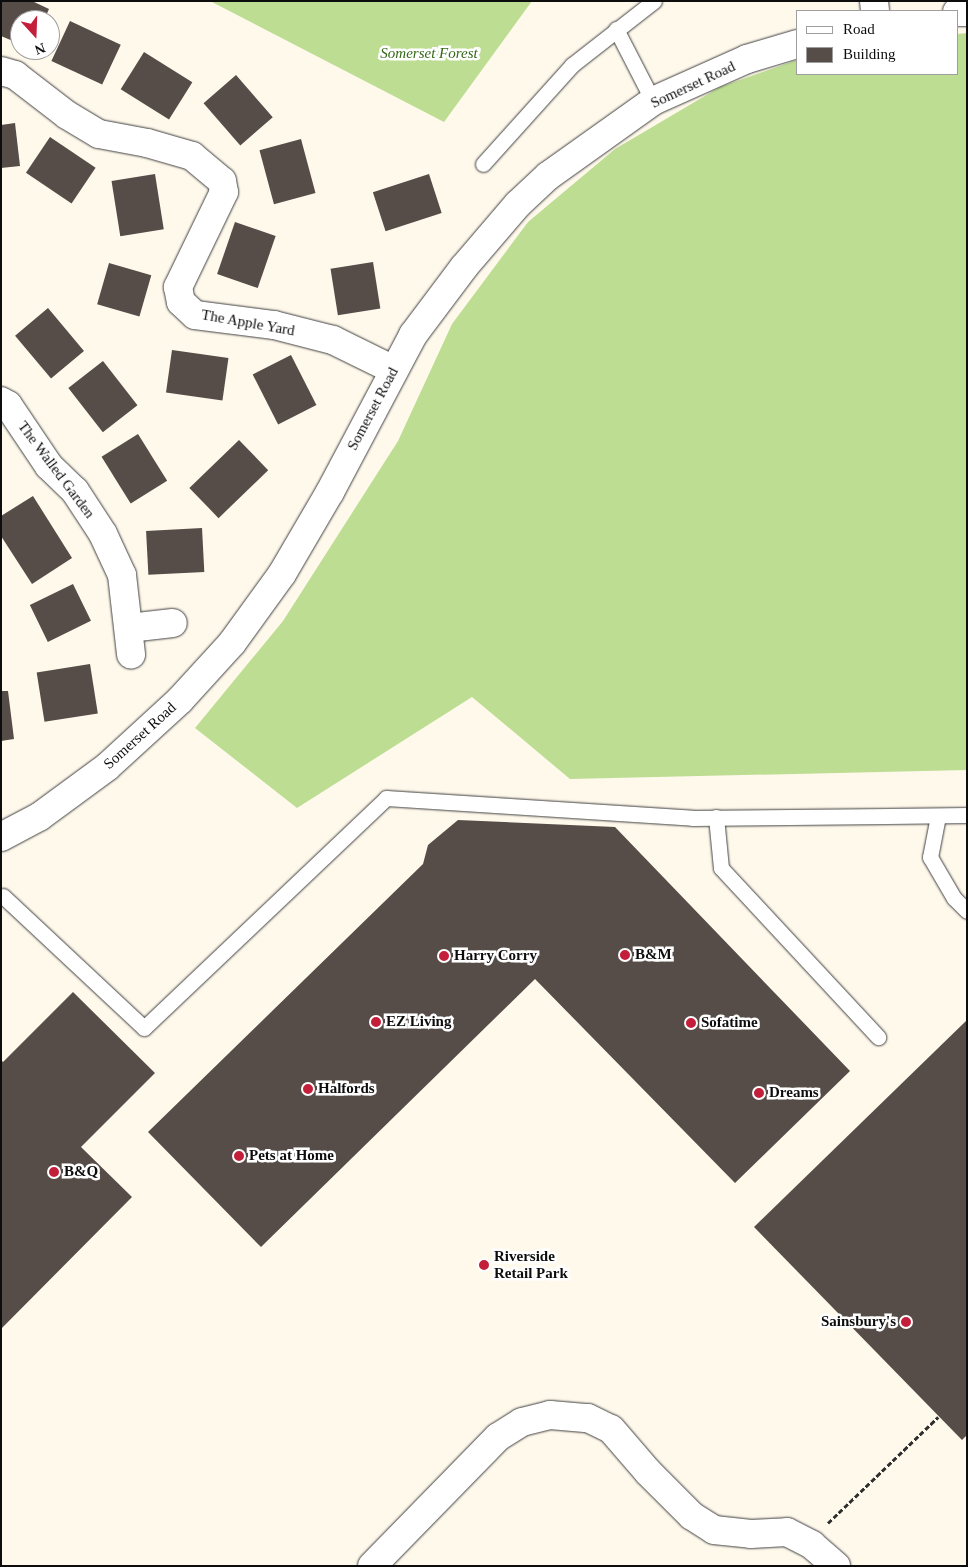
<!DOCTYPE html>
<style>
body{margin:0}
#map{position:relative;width:968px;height:1567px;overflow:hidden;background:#fff9ec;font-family:"Times New Roman",serif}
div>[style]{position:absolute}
.forest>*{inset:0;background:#bddd93}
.building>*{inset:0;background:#564c48;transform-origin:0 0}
.path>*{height:3px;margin-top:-1.5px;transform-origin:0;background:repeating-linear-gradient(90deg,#2f2f2f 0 5px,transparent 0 7.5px)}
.roads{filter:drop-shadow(0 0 1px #404040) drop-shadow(0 0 1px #404040)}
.service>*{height:15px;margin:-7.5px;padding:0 7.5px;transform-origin:7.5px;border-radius:7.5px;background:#fff}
.minor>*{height:28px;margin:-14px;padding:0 14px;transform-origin:14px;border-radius:14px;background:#fff}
.tertiary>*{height:28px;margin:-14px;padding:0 14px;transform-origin:14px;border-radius:14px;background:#fff}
.dots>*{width:14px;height:14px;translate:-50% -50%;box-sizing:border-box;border:2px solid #fff;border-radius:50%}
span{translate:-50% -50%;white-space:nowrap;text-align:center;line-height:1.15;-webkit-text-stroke:5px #fff;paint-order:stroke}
.park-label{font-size:15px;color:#34671a;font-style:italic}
.street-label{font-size:15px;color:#0d0d0d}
.poi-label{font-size:15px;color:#0d0d0d;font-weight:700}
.left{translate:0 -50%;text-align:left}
.right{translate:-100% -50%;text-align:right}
.frame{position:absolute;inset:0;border:2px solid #0d0d0d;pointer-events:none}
.legend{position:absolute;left:796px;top:10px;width:162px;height:65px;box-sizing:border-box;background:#fff;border:1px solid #9e9e9e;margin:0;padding:6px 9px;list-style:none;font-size:15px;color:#0d0d0d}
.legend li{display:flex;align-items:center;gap:10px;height:25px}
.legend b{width:25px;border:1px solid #9e9e9e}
.north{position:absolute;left:10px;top:10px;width:50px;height:50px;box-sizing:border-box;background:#fff;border:1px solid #9e9e9e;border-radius:50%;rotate:160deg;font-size:14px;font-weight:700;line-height:20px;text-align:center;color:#0d0d0d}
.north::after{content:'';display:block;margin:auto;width:18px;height:22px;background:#c31e3a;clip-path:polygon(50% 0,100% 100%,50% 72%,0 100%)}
</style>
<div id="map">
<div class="forest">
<div style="clip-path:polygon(210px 1px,532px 1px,444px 122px)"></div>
<div style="clip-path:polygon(967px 33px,967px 770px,570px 779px,472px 697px,297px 808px,195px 728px,283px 621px,398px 441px,452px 324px,528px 222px,615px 149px,720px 87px,797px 60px,797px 74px,957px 74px,957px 34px)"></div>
</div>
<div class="building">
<div style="clip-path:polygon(1px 1px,32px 1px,49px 9px,44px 20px,20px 20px,20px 44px,1px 36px)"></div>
<div style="left:70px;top:21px;width:56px;height:44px;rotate:25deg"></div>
<div style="left:144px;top:52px;width:57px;height:44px;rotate:32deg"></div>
<div style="left:236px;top:75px;width:56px;height:43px;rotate:49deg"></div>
<div style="clip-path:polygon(15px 123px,20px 166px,1px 168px,1px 125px)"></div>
<div style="left:50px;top:137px;width:55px;height:43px;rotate:34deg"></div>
<div style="left:301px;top:139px;width:56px;height:43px;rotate:75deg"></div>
<div style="left:155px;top:174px;width:56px;height:44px;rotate:81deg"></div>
<div style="left:429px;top:174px;width:41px;height:59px;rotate:72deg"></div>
<div style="left:235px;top:222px;width:43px;height:55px;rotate:19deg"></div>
<div style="left:373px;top:262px;width:47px;height:43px;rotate:81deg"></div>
<div style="left:109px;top:263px;width:44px;height:43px;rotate:16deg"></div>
<div style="left:48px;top:308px;width:56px;height:43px;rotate:50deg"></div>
<div style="left:172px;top:350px;width:57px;height:43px;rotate:8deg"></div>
<div style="left:291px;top:355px;width:56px;height:43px;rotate:63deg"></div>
<div style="left:103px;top:361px;width:56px;height:44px;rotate:52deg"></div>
<div style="left:138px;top:434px;width:55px;height:43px;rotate:58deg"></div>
<div style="left:239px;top:440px;width:42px;height:69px;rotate:46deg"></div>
<div style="clip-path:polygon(33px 496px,72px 558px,32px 584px,1px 536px,1px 516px)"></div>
<div style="left:202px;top:528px;width:44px;height:56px;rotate:87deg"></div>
<div style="left:73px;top:584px;width:41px;height:48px;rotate:64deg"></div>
<div style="left:90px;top:664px;width:50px;height:54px;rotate:81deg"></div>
<div style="clip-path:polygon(1px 691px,8px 691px,14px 739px,1px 741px)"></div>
<div style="clip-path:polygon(458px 820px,615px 827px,850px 1071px,735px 1183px,535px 979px,261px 1247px,148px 1132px,423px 864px,428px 845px)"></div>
<div style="clip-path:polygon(73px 992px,155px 1073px,81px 1147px,132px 1197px,1px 1329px,1px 1060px,3px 1062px)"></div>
<div style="clip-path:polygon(967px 1020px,967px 1435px,962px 1440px,754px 1227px)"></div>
</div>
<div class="path">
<div style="left:828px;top:1523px;width:153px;rotate:-43.9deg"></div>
</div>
<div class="roads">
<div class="service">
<div style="left:616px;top:29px;width:81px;rotate:62.8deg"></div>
<div style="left:483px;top:164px;width:133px;rotate:-48deg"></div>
<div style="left:572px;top:65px;width:104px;rotate:-38deg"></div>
<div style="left:938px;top:816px;width:42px;rotate:101deg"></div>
<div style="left:930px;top:857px;width:48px;rotate:59.7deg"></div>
<div style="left:954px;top:898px;width:18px;rotate:45deg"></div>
<div style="left:716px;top:817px;width:51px;rotate:84.4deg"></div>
<div style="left:721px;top:868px;width:231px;rotate:47.1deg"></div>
<div style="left:3px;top:896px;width:193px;rotate:43.1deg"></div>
<div style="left:144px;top:1028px;width:334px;rotate:-43.5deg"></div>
<div style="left:386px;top:798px;width:307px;rotate:3.7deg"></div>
<div style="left:692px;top:818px;width:275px;rotate:-0.6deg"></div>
</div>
<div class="minor">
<div style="left:874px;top:1px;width:10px;rotate:84deg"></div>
<div style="left:1px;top:71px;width:15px;rotate:16deg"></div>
<div style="left:15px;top:75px;width:66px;rotate:37.6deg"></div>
<div style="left:67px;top:115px;width:37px;rotate:31deg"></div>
<div style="left:99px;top:134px;width:49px;rotate:10.6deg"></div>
<div style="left:147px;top:143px;width:47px;rotate:16.1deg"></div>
<div style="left:192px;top:156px;width:39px;rotate:40deg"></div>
<div style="left:222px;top:181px;width:11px;rotate:80deg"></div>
<div style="left:224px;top:192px;width:106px;rotate:115.8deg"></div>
<div style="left:178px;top:287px;width:15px;rotate:79deg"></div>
<div style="left:181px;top:302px;width:19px;rotate:43deg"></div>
<div style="left:195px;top:315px;width:80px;rotate:7.2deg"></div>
<div style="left:274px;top:325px;width:61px;rotate:14.3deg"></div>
<div style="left:333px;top:340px;width:68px;rotate:26.2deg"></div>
<div style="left:1px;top:401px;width:8px;rotate:30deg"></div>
<div style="left:8px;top:405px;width:73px;rotate:56.1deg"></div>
<div style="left:49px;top:466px;width:36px;rotate:44deg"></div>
<div style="left:75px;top:491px;width:51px;rotate:56.9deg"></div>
<div style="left:103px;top:534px;width:45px;rotate:65.1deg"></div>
<div style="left:122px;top:575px;width:80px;rotate:83.5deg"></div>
<div style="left:129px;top:628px;width:44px;rotate:-6.5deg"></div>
<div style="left:372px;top:1566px;width:180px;rotate:-45.7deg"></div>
<div style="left:498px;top:1437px;width:28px;rotate:-32deg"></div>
<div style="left:522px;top:1422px;width:29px;rotate:-14deg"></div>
<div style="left:550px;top:1415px;width:38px;rotate:5deg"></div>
<div style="left:588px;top:1418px;width:25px;rotate:26deg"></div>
<div style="left:611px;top:1429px;width:57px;rotate:49.3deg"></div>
<div style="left:648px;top:1472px;width:62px;rotate:45deg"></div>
<div style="left:692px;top:1516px;width:26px;rotate:32deg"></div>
<div style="left:714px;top:1530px;width:37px;rotate:6deg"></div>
<div style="left:751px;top:1534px;width:36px;rotate:-3deg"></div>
<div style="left:787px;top:1532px;width:28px;rotate:27deg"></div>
<div style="left:812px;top:1545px;width:32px;rotate:41deg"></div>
</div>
<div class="tertiary">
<div style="left:957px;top:12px;width:10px"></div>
<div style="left:1px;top:837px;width:43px;rotate:-27.8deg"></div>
<div style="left:39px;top:817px;width:84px;rotate:-36.3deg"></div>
<div style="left:107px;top:767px;width:99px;rotate:-42.5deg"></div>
<div style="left:180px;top:700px;width:77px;rotate:-47.6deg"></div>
<div style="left:232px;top:643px;width:85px;rotate:-54.1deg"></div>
<div style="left:282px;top:574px;width:95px;rotate:-59.7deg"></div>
<div style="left:330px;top:492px;width:178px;rotate:-62.1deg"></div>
<div style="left:413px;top:335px;width:85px;rotate:-53.1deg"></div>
<div style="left:464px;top:267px;width:83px;rotate:-49.4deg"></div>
<div style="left:518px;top:204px;width:41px;rotate:-43deg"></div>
<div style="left:548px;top:176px;width:129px;rotate:-35.5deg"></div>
<div style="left:653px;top:101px;width:103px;rotate:-24.1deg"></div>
<div style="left:747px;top:59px;width:52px;rotate:-16.7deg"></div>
</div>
</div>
<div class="dots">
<div style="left:625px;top:955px;background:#c31e3a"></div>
<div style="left:444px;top:956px;background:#c31e3a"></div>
<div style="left:376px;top:1022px;background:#c31e3a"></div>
<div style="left:691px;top:1023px;background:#c31e3a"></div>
<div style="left:308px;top:1089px;background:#c31e3a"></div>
<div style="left:759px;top:1093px;background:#c31e3a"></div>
<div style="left:239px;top:1156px;background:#c31e3a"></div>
<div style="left:54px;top:1172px;background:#c31e3a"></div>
<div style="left:484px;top:1265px;background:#c31e3a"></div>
<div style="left:906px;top:1322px;background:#c31e3a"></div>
</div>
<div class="park-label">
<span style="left:429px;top:54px">Somerset Forest</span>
</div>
<div class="street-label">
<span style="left:693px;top:85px;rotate:-25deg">Somerset Road</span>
<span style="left:248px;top:323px;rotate:10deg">The Apple Yard</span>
<span style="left:373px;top:409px;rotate:-62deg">Somerset Road</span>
<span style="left:56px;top:470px;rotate:53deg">The Walled Garden</span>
<span style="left:140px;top:736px;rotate:-42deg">Somerset Road</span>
</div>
<div class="poi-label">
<span class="left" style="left:635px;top:955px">B&amp;M</span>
<span class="left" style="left:454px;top:956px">Harry Corry</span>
<span class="left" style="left:386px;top:1022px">EZ Living</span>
<span class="left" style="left:701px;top:1023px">Sofatime</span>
<span class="left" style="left:318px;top:1089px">Halfords</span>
<span class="left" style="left:769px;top:1093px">Dreams</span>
<span class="left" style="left:249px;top:1156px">Pets at Home</span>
<span class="left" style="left:64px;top:1172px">B&amp;Q</span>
<span class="left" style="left:494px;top:1265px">Riverside<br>Retail Park</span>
<span class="right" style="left:896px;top:1322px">Sainsbury's</span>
</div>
<div class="frame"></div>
<ul class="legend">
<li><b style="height:6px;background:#fff"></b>Road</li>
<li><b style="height:14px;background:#564c48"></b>Building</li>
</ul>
<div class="north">N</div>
</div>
